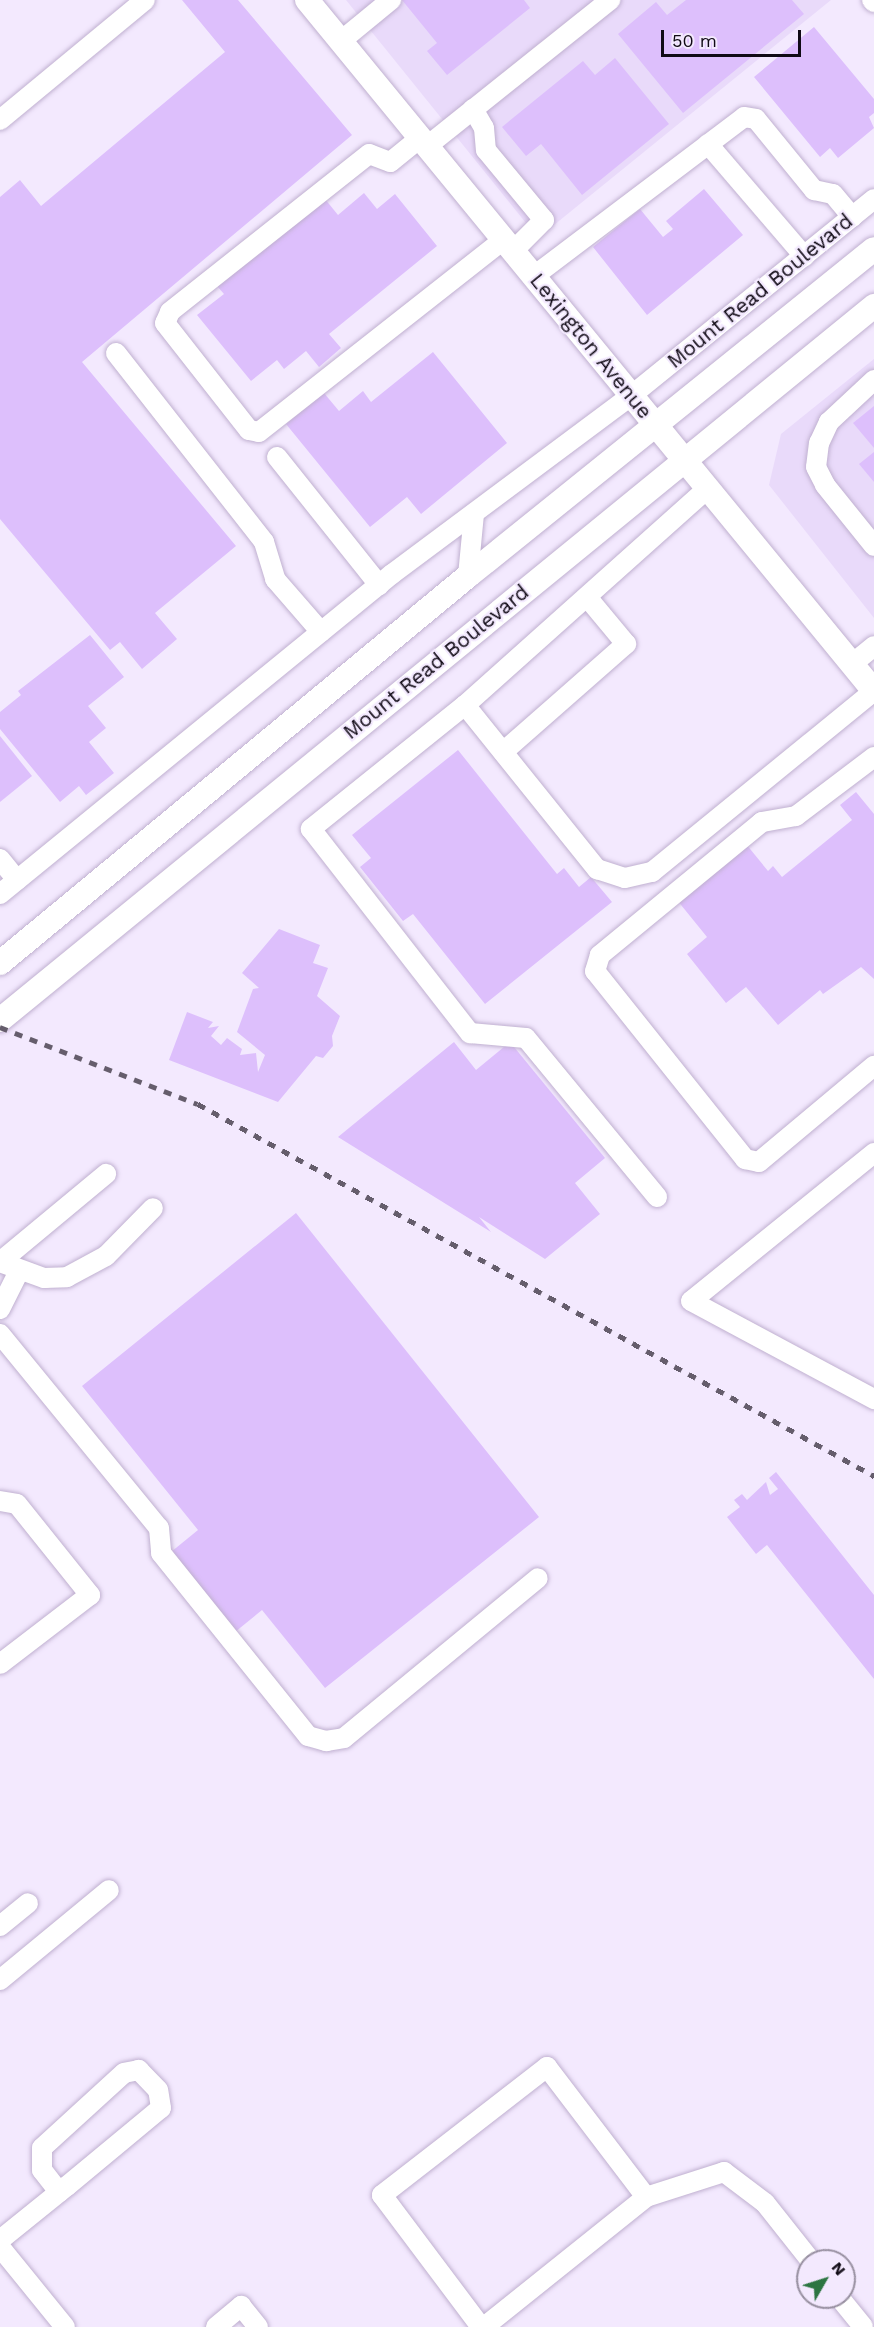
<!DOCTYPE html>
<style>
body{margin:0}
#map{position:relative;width:874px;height:2327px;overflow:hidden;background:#f3e9fe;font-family:"Work Sans",sans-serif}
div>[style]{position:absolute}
.built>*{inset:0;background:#e9dafa}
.building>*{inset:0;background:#ddbffc}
.roads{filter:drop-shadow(0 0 2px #c0b0d0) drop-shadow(0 0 2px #c0b0d0)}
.minor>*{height:20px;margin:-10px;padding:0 10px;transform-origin:10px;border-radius:10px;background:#fff}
.major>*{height:24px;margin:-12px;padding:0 12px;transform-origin:12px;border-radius:12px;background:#fff}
.rail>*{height:4.5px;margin-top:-2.25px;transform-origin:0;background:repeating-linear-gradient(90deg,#655d6c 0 8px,transparent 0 16px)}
span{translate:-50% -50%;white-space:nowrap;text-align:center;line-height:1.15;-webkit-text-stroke:4.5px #f3e9fe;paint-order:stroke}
.street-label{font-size:21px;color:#100a15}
.north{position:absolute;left:796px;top:2249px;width:60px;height:60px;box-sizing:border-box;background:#f3e9fe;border:2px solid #9890a1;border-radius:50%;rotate:51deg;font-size:16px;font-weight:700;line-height:24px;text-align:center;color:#100a15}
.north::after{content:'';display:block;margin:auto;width:21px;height:27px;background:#2c7542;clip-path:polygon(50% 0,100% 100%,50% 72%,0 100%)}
.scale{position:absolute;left:661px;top:30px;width:140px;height:27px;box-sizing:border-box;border:3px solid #100a15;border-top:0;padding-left:8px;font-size:18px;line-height:21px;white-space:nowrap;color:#100a15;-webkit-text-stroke:4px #f3e9fe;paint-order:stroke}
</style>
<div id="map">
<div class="built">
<div style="clip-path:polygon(346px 0,831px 0,538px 238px)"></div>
<div style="clip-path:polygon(874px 359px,874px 618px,769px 485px,781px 434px)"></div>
</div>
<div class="building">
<div style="clip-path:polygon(182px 0,238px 0,352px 135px,82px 362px,236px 546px,155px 613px,177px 639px,142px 669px,120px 642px,110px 650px,0 519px,0 197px,20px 180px,41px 206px,225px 52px)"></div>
<div style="clip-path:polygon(402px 0,524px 0,530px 8px,447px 75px,427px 51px,437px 43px)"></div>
<div style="clip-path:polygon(686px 0,792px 0,804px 14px,683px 113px,618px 34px,656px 2px,667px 15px)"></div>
<div style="clip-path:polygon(814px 27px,874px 99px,874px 113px,869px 117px,874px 128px,838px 158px,830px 148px,820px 157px,754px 77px)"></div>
<div style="clip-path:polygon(615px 58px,669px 124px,582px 195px,541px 144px,526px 156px,502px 127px,583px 61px,595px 75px)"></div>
<div style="clip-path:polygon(704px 189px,743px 235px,647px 315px,593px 247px,640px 209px,663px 237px,673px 229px,666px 221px)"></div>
<div style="clip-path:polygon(364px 193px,377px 209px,395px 194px,437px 246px,329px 334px,341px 348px,319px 367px,306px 351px,284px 369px,277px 360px,251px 381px,197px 315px,224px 294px,217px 286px,325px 199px,338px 215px)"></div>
<div style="clip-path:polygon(433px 352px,507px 443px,421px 514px,407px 497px,370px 527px,286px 424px,324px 393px,339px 411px,363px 391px,371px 402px)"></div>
<div style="clip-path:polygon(874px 406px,874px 448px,853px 423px)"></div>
<div style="clip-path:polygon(874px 452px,874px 482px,859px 464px)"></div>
<div style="clip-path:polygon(90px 635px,124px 677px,88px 706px,106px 728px,89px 742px,114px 773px,86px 795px,79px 786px,60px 802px,0 729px,0 712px,21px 695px,18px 691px)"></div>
<div style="clip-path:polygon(0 736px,32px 776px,0 802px)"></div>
<div style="clip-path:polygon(458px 750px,557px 874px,564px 868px,579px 887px,591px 877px,612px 902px,485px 1004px,413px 914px,403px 921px,360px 867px,371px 858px,352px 835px)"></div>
<div style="clip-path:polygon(856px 792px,874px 814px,874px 979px,861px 967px,823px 994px,820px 990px,778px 1025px,746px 987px,726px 1003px,687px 954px,707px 937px,677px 900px,746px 844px,768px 871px,773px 866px,782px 877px,852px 820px,840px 805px)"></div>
<div style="clip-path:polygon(279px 929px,320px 945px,313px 963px,328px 968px,317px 996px,340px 1016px,332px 1036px,333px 1046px,323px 1058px,316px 1056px,278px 1102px,169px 1060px,187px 1012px,213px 1022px,208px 1028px,219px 1026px,211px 1036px,221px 1045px,227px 1038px,242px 1049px,240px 1055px,256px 1053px,258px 1072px,265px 1055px,237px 1032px,253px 989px,259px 988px,242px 973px)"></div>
<div style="clip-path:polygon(454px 1042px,476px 1070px,510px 1042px,605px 1158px,575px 1183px,600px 1214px,545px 1259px,479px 1217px,491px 1232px,338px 1137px)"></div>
<div style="clip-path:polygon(296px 1213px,539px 1517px,325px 1688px,262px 1610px,235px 1632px,171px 1552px,198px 1530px,82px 1386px)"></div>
<div style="clip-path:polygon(776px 1472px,874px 1595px,874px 1679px,767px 1545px,756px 1554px,727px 1517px,740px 1507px,734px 1500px,742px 1494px,747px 1500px,766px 1482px,770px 1495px,778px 1489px,769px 1478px)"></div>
</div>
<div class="roads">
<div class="minor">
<div style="left:872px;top:0;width:3px;rotate:45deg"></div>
<div style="left:341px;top:41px;width:65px;rotate:-39.4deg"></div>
<div style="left:473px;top:109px;width:22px;rotate:60deg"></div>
<div style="left:484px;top:128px;width:22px;rotate:85deg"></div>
<div style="left:486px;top:150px;width:91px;rotate:50.4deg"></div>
<div style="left:544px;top:220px;width:44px;rotate:135deg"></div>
<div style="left:0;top:120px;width:188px;rotate:-39.6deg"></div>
<div style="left:420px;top:138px;width:38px;rotate:141deg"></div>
<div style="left:390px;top:162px;width:22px;rotate:-159deg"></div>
<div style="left:369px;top:154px;width:254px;rotate:141.6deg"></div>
<div style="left:170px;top:312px;width:12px;rotate:114deg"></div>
<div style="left:165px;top:323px;width:136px;rotate:51.9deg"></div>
<div style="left:249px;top:430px;width:10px;rotate:11deg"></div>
<div style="left:259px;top:432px;width:310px;rotate:-38.2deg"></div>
<div style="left:708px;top:144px;width:148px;rotate:49.4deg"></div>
<div style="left:426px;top:147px;width:236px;rotate:-38.6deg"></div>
<div style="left:534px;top:276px;width:263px;rotate:-37.1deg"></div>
<div style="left:744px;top:117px;width:12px;rotate:9deg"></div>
<div style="left:756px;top:119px;width:92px;rotate:50.8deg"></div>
<div style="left:814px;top:190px;width:19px;rotate:12deg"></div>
<div style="left:833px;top:194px;width:30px;rotate:50deg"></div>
<div style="left:116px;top:353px;width:240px;rotate:51.9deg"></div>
<div style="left:264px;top:542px;width:39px;rotate:73deg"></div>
<div style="left:275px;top:579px;width:70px;rotate:49deg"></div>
<div style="left:874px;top:380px;width:62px;rotate:137deg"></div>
<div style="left:829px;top:422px;width:23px;rotate:115deg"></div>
<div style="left:819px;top:443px;width:24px;rotate:97deg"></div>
<div style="left:816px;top:467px;width:20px;rotate:63deg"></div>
<div style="left:825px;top:485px;width:78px;rotate:51.2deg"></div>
<div style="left:277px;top:457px;width:164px;rotate:51.4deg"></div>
<div style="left:708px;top:488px;width:326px;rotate:138.2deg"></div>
<div style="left:465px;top:705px;width:211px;rotate:51.2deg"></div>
<div style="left:597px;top:869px;width:29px;rotate:18deg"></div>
<div style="left:625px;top:878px;width:28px;rotate:-13deg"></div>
<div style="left:652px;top:872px;width:286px;rotate:-39.2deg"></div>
<div style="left:468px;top:576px;width:62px;rotate:-84.5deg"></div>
<div style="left:852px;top:664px;width:28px;rotate:-39deg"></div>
<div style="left:465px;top:705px;width:198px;rotate:141.2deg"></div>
<div style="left:311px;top:829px;width:259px;rotate:52.1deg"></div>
<div style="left:470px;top:1033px;width:56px;rotate:5.1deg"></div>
<div style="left:526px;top:1038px;width:206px;rotate:50.5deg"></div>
<div style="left:503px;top:752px;width:164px;rotate:-41.3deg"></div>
<div style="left:626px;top:644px;width:61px;rotate:-129.7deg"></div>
<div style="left:874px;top:757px;width:98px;rotate:142.9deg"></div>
<div style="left:796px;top:816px;width:35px;rotate:170deg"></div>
<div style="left:762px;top:822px;width:210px;rotate:140.6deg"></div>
<div style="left:600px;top:955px;width:17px;rotate:107deg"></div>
<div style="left:595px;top:971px;width:241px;rotate:51.4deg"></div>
<div style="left:745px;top:1159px;width:14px;rotate:12deg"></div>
<div style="left:759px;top:1162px;width:150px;rotate:-39.9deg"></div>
<div style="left:0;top:859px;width:27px;rotate:51deg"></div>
<div style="left:0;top:894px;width:506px;rotate:-39.23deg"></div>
<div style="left:392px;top:574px;width:299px;rotate:-36.7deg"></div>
<div style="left:632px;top:395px;width:311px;rotate:-39deg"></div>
<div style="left:874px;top:1153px;width:235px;rotate:141deg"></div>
<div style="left:691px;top:1301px;width:208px;rotate:28.2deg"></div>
<div style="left:0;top:1262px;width:47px;rotate:20deg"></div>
<div style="left:44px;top:1278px;width:23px;rotate:-2deg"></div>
<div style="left:67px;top:1277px;width:44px;rotate:-28.3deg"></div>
<div style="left:106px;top:1256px;width:67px;rotate:-45.6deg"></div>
<div style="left:0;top:1262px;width:138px;rotate:-39.7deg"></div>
<div style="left:0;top:1309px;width:42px;rotate:-63.4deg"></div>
<div style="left:0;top:1334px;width:251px;rotate:50.7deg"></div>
<div style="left:159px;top:1528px;width:25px;rotate:85deg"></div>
<div style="left:161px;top:1553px;width:235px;rotate:51.2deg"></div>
<div style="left:308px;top:1736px;width:19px;rotate:16deg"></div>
<div style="left:326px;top:1741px;width:18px;rotate:-9deg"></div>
<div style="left:344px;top:1738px;width:251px;rotate:-39.5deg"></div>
<div style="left:0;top:1501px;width:17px;rotate:10deg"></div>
<div style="left:17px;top:1504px;width:117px;rotate:51.3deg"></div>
<div style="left:90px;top:1595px;width:113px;rotate:142.5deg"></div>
<div style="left:0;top:1926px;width:36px;rotate:-39deg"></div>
<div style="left:0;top:1980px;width:141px;rotate:-39.5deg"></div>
<div style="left:0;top:2240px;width:86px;rotate:-38.9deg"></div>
<div style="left:67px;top:2186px;width:122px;rotate:-39.7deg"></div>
<div style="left:161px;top:2108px;width:18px;rotate:-99deg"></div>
<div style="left:158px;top:2090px;width:28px;rotate:-134deg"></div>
<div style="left:139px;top:2070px;width:15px;rotate:169deg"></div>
<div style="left:124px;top:2073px;width:111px;rotate:137.6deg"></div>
<div style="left:42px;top:2148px;width:22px;rotate:90deg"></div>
<div style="left:42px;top:2170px;width:28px;rotate:52deg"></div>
<div style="left:0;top:2247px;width:103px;rotate:50.9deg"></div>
<div style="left:839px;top:2297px;width:38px;rotate:51deg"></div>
<div style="left:216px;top:2327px;width:33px;rotate:-40deg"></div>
<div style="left:241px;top:2306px;width:27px;rotate:51deg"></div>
<div style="left:481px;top:2327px;width:165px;rotate:-126.9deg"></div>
<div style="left:382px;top:2195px;width:209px;rotate:-37.8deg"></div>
<div style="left:547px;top:2067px;width:163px;rotate:52.7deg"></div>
<div style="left:484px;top:2327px;width:208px;rotate:-38.7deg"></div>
<div style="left:646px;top:2197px;width:82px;rotate:-17.8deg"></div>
<div style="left:724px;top:2172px;width:51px;rotate:37.1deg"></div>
<div style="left:765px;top:2203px;width:74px;rotate:51.6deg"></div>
</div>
<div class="major">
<div style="left:307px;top:0;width:894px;rotate:50.63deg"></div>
<div style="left:0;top:963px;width:607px;rotate:-39.59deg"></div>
<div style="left:468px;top:576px;width:521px;rotate:-38.85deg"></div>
<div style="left:0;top:1020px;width:1129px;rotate:-39.25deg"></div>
</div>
</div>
<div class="rail">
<div style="left:0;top:1027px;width:212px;rotate:21.3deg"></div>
<div style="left:198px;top:1104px;width:772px;rotate:28.82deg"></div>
</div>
<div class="street-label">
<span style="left:760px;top:291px;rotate:-39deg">Mount Read Boulevard</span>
<span style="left:591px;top:346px;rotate:51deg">Lexington Avenue</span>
<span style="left:436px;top:662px;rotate:-39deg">Mount Read Boulevard</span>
</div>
<div class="north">N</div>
<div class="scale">50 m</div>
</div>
